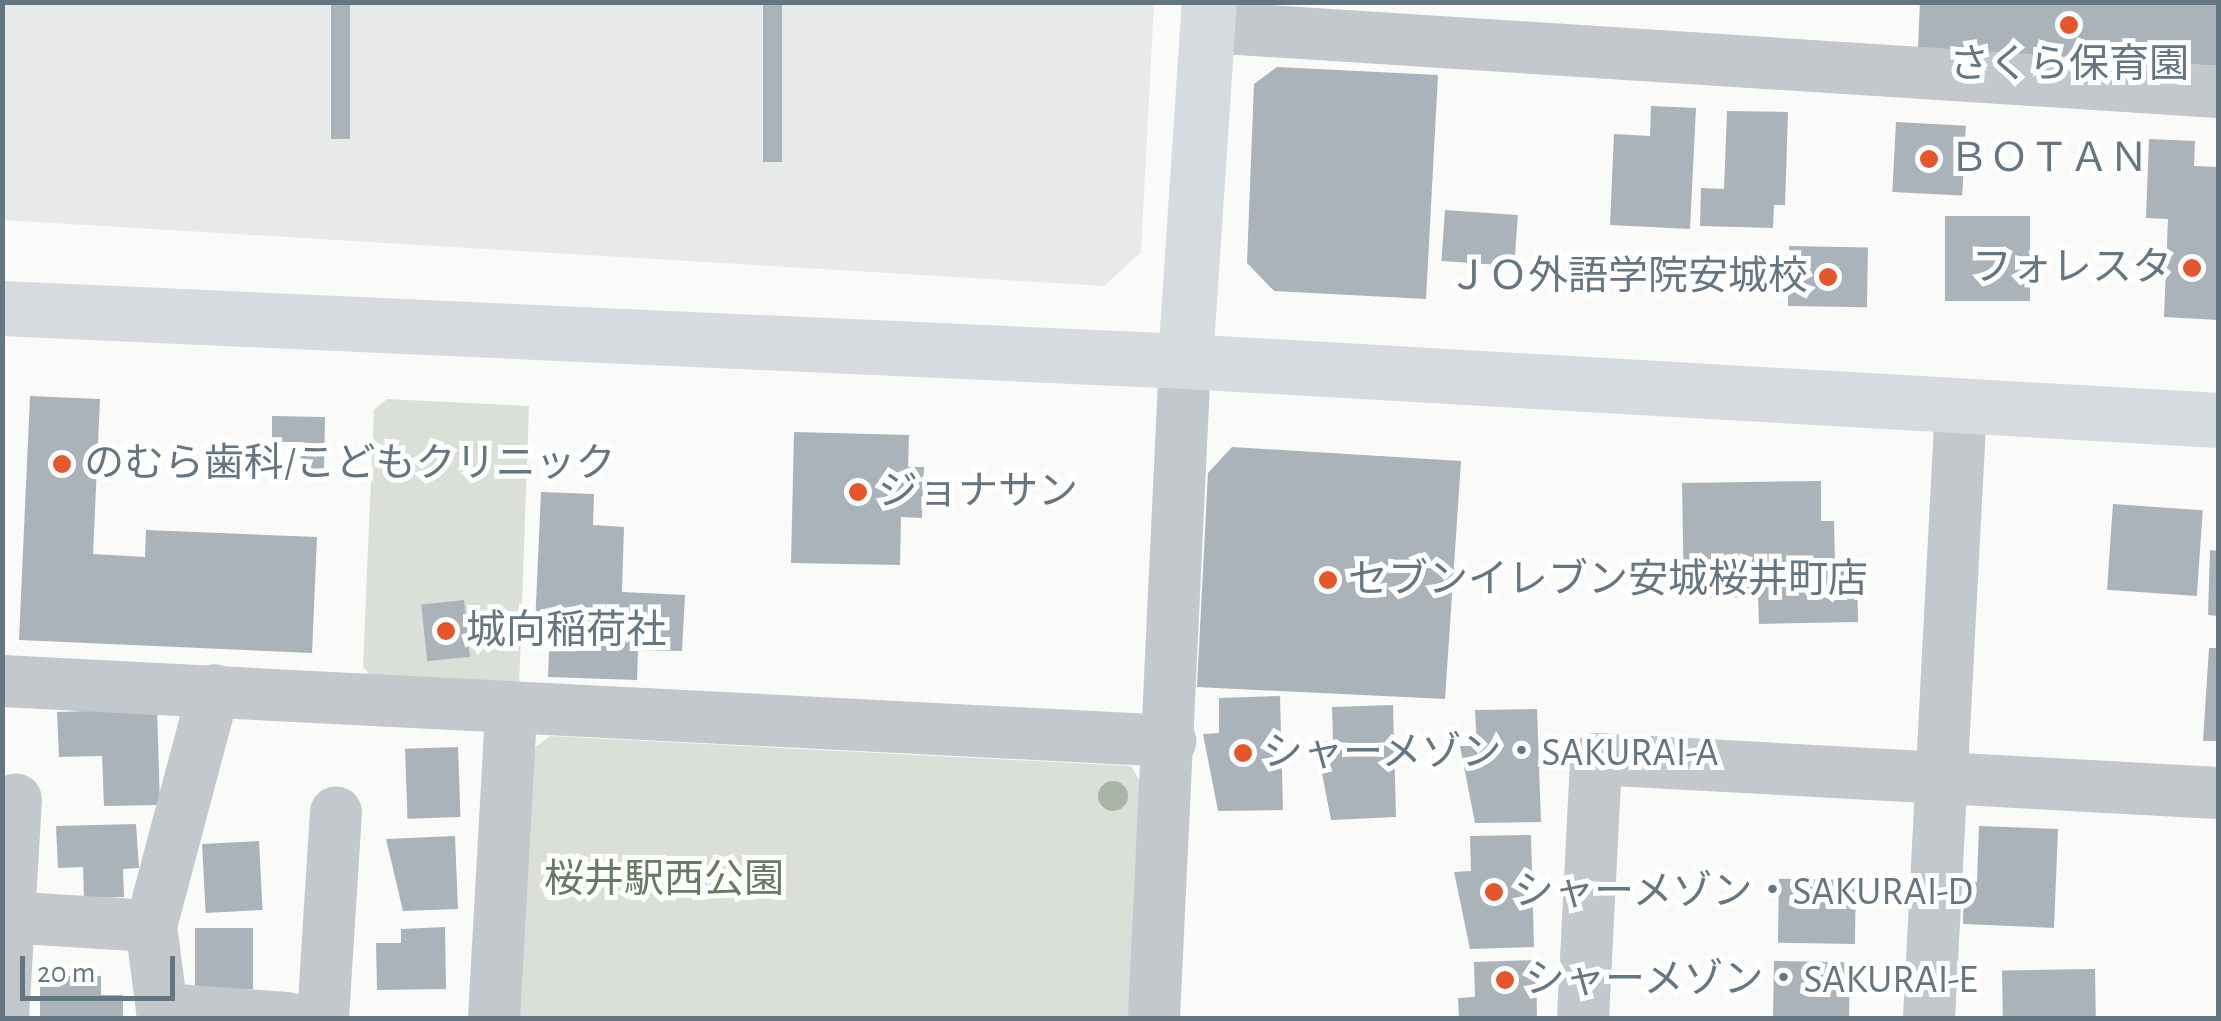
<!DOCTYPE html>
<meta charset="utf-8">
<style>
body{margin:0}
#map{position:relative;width:2221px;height:1021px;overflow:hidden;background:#fafaf8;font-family:"Alegreya Sans","Noto Sans JP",sans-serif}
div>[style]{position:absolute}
.built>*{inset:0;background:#e8e9e9}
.green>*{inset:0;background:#dadfd7}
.building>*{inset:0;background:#aab3b9;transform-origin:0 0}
.street>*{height:52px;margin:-26px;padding:0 26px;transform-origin:26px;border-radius:26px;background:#c3c8cc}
.secondary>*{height:55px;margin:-27.5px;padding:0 27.5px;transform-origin:27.5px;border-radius:27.5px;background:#d6dbdf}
.trees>*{width:30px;height:30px;margin:-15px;border-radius:50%;background:#aab4a7}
.dots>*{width:28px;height:28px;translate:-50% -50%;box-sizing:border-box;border:5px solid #fff;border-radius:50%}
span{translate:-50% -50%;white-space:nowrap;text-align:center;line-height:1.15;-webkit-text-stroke:10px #fff;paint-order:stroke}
.poi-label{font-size:40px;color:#657683}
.left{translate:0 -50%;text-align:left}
.right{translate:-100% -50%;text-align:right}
.park-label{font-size:40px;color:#687a64}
.frame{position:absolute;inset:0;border:5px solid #657683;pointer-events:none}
.scale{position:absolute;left:20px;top:956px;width:155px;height:45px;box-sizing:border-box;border:5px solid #657683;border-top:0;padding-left:12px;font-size:30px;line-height:35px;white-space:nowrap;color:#657683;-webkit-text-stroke:8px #fff;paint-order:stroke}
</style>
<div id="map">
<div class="built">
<div style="clip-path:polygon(2px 3px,1154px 3px,1141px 252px,1104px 286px,3px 220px)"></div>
</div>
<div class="green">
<div style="clip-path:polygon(387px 399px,529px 406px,519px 689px,373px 679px,363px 667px,374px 410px)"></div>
<div style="clip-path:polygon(550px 736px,1131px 766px,1140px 781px,1134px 1018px,514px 1018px,529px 752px)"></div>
</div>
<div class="building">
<div style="left:331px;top:2px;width:19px;height:137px"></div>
<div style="left:763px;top:2px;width:19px;height:160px"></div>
<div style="clip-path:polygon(1920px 2px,2218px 2px,2218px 66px,1918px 48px)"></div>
<div style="clip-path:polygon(1277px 67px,1438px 75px,1426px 299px,1274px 291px,1247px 263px,1254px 84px)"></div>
<div style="clip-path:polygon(1651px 106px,1696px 108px,1690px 229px,1610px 225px,1614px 134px,1650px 136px)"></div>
<div style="clip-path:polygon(1727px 111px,1788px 112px,1785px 205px,1774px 205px,1773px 228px,1700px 226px,1701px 188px,1724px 189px)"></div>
<div style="left:1896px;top:122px;width:70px;height:70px;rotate:3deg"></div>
<div style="clip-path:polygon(2149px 139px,2195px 141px,2194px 166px,2218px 167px,2218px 320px,2164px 317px,2168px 219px,2146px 218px)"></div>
<div style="left:1445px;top:210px;width:73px;height:51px;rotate:4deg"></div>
<div style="left:2030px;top:216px;width:85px;height:85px;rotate:90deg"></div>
<div style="left:1789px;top:246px;width:79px;height:60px;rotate:1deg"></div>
<div style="clip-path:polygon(30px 396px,100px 399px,93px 554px,145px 557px,146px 530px,317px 537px,312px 653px,19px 640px)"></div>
<div style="clip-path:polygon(272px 416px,325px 417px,324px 470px,300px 469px,301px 442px,272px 442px)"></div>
<div style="clip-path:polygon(794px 432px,909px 435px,908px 467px,924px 467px,922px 518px,901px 517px,900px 565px,791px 563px)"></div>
<div style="clip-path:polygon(1232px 447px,1461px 461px,1445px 699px,1197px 687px,1208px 473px)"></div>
<div style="clip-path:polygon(1821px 481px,1821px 521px,1834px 521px,1835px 561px,1857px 561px,1858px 622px,1759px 624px,1758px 597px,1684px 598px,1682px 483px)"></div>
<div style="clip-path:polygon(541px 492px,594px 494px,593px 525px,624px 527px,622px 592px,685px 595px,682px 651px,638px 650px,637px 680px,548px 677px,550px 627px,535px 626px)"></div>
<div style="left:2113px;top:504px;width:90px;height:86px;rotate:4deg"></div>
<div style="clip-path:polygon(2210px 550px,2218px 551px,2218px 616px,2208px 615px)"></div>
<div style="left:464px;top:600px;width:57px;height:43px;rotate:84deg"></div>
<div style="clip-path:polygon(2209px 648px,2218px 648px,2218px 741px,2203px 741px)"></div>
<div style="clip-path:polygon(1280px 696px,1283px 810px,1218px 811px,1203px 734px,1219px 733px,1219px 698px)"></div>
<div style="clip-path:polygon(1393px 705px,1396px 817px,1331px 820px,1316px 742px,1333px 741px,1332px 707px)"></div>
<div style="clip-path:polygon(157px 709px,160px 805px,104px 806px,102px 756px,59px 757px,57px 712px)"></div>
<div style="clip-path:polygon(1537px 709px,1541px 822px,1475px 823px,1460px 746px,1477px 746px,1475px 710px)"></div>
<div style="left:458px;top:747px;width:70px;height:53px;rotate:88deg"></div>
<div style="clip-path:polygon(136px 824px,139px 868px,123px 869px,124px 897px,84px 898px,83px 867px,58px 868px,56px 826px)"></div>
<div style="clip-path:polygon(1979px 826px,2058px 829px,2054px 928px,1963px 924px,1964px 881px,1977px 882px)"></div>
<div style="clip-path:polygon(1531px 835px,1534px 947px,1470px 949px,1454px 872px,1471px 871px,1470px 836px)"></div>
<div style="clip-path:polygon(455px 836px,458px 909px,403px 911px,386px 839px)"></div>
<div style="left:259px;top:841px;width:69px;height:57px;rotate:87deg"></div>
<div style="left:1856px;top:880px;width:64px;height:77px;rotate:91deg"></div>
<div style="clip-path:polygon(445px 927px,446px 989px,377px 990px,376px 943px,401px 943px,401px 929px)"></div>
<div style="left:195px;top:928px;width:58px;height:61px"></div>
<div style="clip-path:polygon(1536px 960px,1537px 1018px,1459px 1018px,1458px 998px,1475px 997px,1474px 962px)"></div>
<div style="left:1774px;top:961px;width:76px;height:57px;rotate:1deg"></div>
<div style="left:2095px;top:969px;width:49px;height:93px;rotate:89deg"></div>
<div style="clip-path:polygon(60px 976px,101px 976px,101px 995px,123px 995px,123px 1018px,40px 1018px,40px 987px,60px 987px)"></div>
</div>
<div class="street">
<div style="left:1207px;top:27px;width:1013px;rotate:3.68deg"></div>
<div style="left:2px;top:681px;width:1170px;rotate:2.94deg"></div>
<div style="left:4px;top:917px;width:147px;rotate:3.5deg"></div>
<div style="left:162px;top:1009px;width:125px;rotate:4.1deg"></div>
<div style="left:3px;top:1018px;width:219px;rotate:-86.6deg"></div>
<div style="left:163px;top:1018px;width:93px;rotate:-97.4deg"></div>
<div style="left:151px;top:926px;width:244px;rotate:-75.1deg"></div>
<div style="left:323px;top:1018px;width:206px;rotate:-86.4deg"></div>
<div style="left:494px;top:1018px;width:308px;rotate:-86.8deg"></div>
<div style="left:1154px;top:1018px;width:658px;rotate:-87.3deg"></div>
<div style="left:1583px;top:1018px;width:259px;rotate:-87.1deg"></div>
<div style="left:1596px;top:759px;width:623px;rotate:3.13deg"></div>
<div style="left:1929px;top:1018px;width:613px;rotate:-87.01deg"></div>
</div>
<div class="secondary">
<div style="left:2px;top:308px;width:1184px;rotate:2.57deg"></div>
<div style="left:1185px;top:361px;width:1035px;rotate:3.27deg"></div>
<div style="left:1185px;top:361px;width:360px;rotate:-86.2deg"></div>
</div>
<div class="trees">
<div style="left:1113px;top:796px"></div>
</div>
<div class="dots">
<div style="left:2069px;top:25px;background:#e4572e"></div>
<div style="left:1929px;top:159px;background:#e4572e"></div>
<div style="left:2192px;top:268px;background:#e4572e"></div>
<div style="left:1828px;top:277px;background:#e4572e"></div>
<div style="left:62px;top:464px;background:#e4572e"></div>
<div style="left:858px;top:492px;background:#e4572e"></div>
<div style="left:1328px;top:580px;background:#e4572e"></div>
<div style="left:446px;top:631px;background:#e4572e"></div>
<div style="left:1243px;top:753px;background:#e4572e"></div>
<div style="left:1494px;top:892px;background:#e4572e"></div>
<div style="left:1505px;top:980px;background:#e4572e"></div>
</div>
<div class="poi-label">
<span style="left:2069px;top:65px">さくら保育園</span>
<span class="left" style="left:1949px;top:159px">ＢＯＴＡＮ</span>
<span class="right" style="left:2172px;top:268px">フォレスタ</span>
<span class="right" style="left:1808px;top:277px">ＪＯ外語学院安城校</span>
<span class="left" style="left:84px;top:464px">のむら歯科/こどもクリニック</span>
<span class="left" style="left:878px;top:492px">ジョナサン</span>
<span class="left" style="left:1348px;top:580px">セブンイレブン安城桜井町店</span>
<span class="left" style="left:466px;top:631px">城向稲荷社</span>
<span class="left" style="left:1263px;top:753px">シャーメゾン・SAKURAI-A</span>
<span class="left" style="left:1514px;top:892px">シャーメゾン・SAKURAI-D</span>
<span class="left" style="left:1525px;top:980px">シャーメゾン・SAKURAI-E</span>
</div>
<div class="park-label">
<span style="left:664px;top:880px">桜井駅西公園</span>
</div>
<div class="frame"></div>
<div class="scale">20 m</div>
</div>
